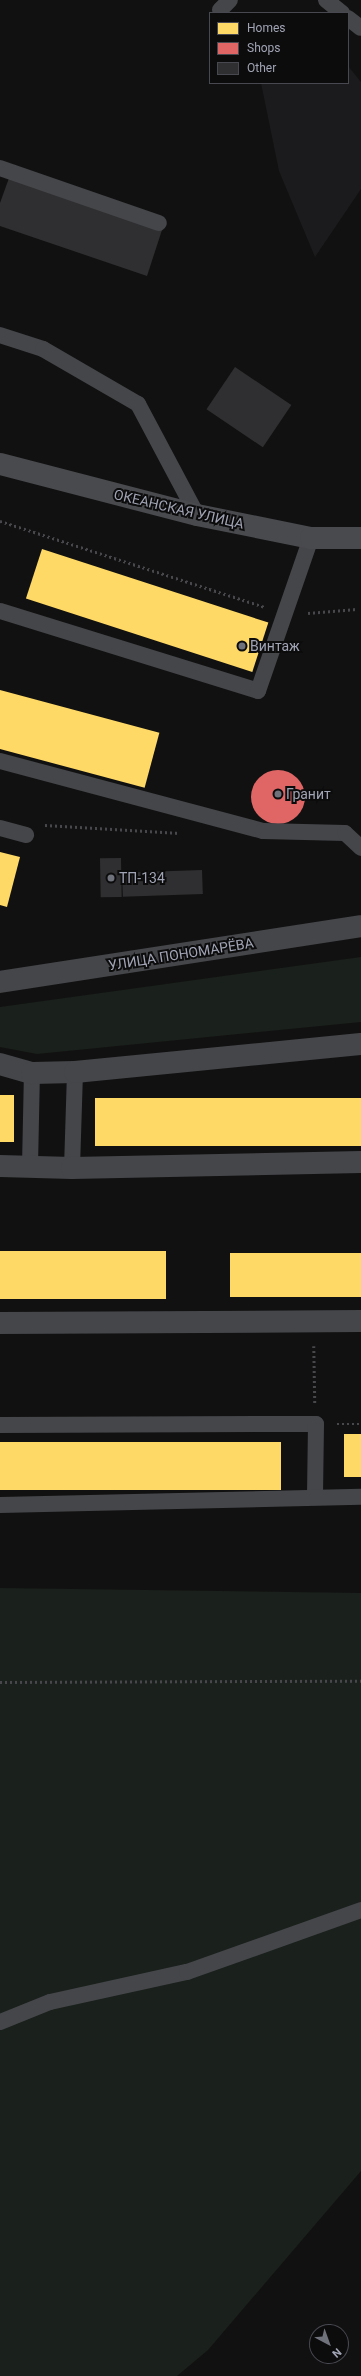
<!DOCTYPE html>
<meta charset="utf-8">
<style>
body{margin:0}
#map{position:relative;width:361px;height:2376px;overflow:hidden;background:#111;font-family:Roboto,sans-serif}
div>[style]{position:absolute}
.built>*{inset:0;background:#1b1b1d}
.green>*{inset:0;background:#1a201b}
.homes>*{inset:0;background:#ffd966;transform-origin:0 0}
.shops>*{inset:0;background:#e06666}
.round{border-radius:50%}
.building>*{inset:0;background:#2f2f31;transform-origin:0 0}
.path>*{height:2.5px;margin-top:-1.25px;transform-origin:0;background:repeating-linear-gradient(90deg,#47474c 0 2px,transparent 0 5px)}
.lane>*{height:16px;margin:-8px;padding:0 8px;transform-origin:8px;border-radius:8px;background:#45464a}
.street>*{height:22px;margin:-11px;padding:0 11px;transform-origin:11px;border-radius:11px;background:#45464a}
.secondary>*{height:22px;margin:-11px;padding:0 11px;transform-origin:11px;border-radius:11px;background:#494a4e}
.dots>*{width:11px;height:11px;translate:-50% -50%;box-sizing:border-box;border:2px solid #0c0c0d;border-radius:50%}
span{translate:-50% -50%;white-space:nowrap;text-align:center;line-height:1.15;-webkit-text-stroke:4px #0c0c0d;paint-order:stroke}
.street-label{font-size:14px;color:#a1a4b4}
.poi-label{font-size:14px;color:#a1a4b4}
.left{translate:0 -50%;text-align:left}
.legend{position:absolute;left:209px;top:12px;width:140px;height:72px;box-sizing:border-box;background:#0c0c0d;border:1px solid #484950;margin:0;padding:5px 7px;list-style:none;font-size:12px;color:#a1a4b4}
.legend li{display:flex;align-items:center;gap:8px;height:20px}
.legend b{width:20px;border:1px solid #484950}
.north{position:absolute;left:309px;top:2324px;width:40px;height:40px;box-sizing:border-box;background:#0c0c0d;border:1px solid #484950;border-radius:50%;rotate:139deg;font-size:11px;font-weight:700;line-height:16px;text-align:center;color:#a1a4b4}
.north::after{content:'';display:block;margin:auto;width:14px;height:18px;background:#6f717b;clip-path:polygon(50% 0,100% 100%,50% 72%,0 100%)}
</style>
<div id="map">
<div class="built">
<div style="clip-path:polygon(348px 66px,361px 82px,361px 189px,315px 257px,279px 171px,261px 83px,348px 83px)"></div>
</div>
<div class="green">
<div style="clip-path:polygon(361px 957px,361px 1022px,37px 1054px,0 1047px,0 1007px)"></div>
<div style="clip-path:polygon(0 1588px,361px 1593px,361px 2171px,208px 2350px,177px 2376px,0 2376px)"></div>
</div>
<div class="homes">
<div style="left:42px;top:549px;width:238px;height:52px;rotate:18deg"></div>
<div style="left:0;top:690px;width:165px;height:57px;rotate:15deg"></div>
<div style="clip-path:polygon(0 852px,20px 857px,7px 907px,0 905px)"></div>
<div style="left:0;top:1095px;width:14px;height:47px"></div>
<div style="left:95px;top:1098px;width:266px;height:48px"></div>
<div style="left:166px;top:1251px;width:48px;height:166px;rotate:90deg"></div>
<div style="left:230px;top:1253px;width:131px;height:44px"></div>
<div style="left:344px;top:1434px;width:17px;height:43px"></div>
<div style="left:281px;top:1442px;width:48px;height:281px;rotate:90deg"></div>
</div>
<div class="shops">
<div class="round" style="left:251px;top:770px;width:54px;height:54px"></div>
</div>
<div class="building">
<div style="clip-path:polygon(9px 178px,162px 230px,147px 276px,0 226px,0 203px)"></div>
<div style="left:235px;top:367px;width:68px;height:51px;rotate:34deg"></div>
<div style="left:121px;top:858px;width:39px;height:21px;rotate:89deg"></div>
<div style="left:202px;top:870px;width:24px;height:80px;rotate:88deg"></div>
</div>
<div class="path">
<div style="left:0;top:521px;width:278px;rotate:18deg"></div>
<div style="left:308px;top:613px;width:49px;rotate:-4.7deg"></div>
<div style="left:45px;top:825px;width:135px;rotate:3.4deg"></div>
<div style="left:314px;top:1346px;width:57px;rotate:89deg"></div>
<div style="left:337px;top:1424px;width:24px"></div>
<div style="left:0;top:1682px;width:361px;rotate:-0.2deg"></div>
</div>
<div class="lane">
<div style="left:326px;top:0;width:21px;rotate:39deg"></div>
<div style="left:220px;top:10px;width:14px;rotate:-45deg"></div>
<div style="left:348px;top:18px;width:16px;rotate:38deg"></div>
<div style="left:0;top:168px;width:168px;rotate:19.1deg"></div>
<div style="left:0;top:335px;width:45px;rotate:18deg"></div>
<div style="left:43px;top:349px;width:110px;rotate:30.1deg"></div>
<div style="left:138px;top:404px;width:126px;rotate:62deg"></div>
<div style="left:0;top:611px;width:270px;rotate:17.2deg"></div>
<div style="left:258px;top:691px;width:162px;rotate:-70.9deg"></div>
<div style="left:0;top:761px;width:272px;rotate:14.9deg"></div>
<div style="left:263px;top:831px;width:82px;rotate:1.4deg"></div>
<div style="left:345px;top:833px;width:22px;rotate:43deg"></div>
<div style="left:0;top:828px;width:27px;rotate:15deg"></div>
<div style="left:30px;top:1166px;width:93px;rotate:-88.8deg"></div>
<div style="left:72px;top:1168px;width:96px;rotate:-88.2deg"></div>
<div style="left:0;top:1425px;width:316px;rotate:-0.2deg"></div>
<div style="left:316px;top:1424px;width:73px;rotate:90.8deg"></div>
<div style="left:0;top:1505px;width:361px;rotate:-1.3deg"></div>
<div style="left:0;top:2022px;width:54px;rotate:-21.8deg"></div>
<div style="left:50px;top:2002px;width:140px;rotate:-12.4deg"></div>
<div style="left:187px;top:1972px;width:185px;rotate:-19.6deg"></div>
</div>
<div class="street">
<div style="left:0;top:982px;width:365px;rotate:-8.8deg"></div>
<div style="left:0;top:1064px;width:33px;rotate:16deg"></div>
<div style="left:32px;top:1073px;width:43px;rotate:-1.3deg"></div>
<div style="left:75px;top:1072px;width:287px;rotate:-5.6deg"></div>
<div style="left:0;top:1166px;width:72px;rotate:1.6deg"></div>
<div style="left:72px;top:1168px;width:289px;rotate:-1.2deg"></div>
<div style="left:0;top:1323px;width:361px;rotate:-0.3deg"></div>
</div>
<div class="secondary">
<div style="left:0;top:464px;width:203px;rotate:14.5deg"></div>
<div style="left:197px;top:515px;width:116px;rotate:11.4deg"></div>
<div style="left:311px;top:538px;width:50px"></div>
</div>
<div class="dots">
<div style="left:242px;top:646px;background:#6f717b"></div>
<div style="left:278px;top:794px;background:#6f717b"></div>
<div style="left:111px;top:878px;background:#6f717b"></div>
</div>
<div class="street-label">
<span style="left:179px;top:509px;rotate:13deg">ОКЕАНСКАЯ УЛИЦА</span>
<span style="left:181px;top:954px;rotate:-9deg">УЛИЦА ПОНОМАРЁВА</span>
</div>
<div class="poi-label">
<span class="left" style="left:250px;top:646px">Винтаж</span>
<span class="left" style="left:286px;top:794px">Гранит</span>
<span class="left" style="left:119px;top:878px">ТП-134</span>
</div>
<ul class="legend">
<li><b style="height:11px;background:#ffd966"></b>Homes</li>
<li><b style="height:11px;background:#e06666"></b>Shops</li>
<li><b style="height:11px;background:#2f2f31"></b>Other</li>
</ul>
<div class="north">N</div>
</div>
